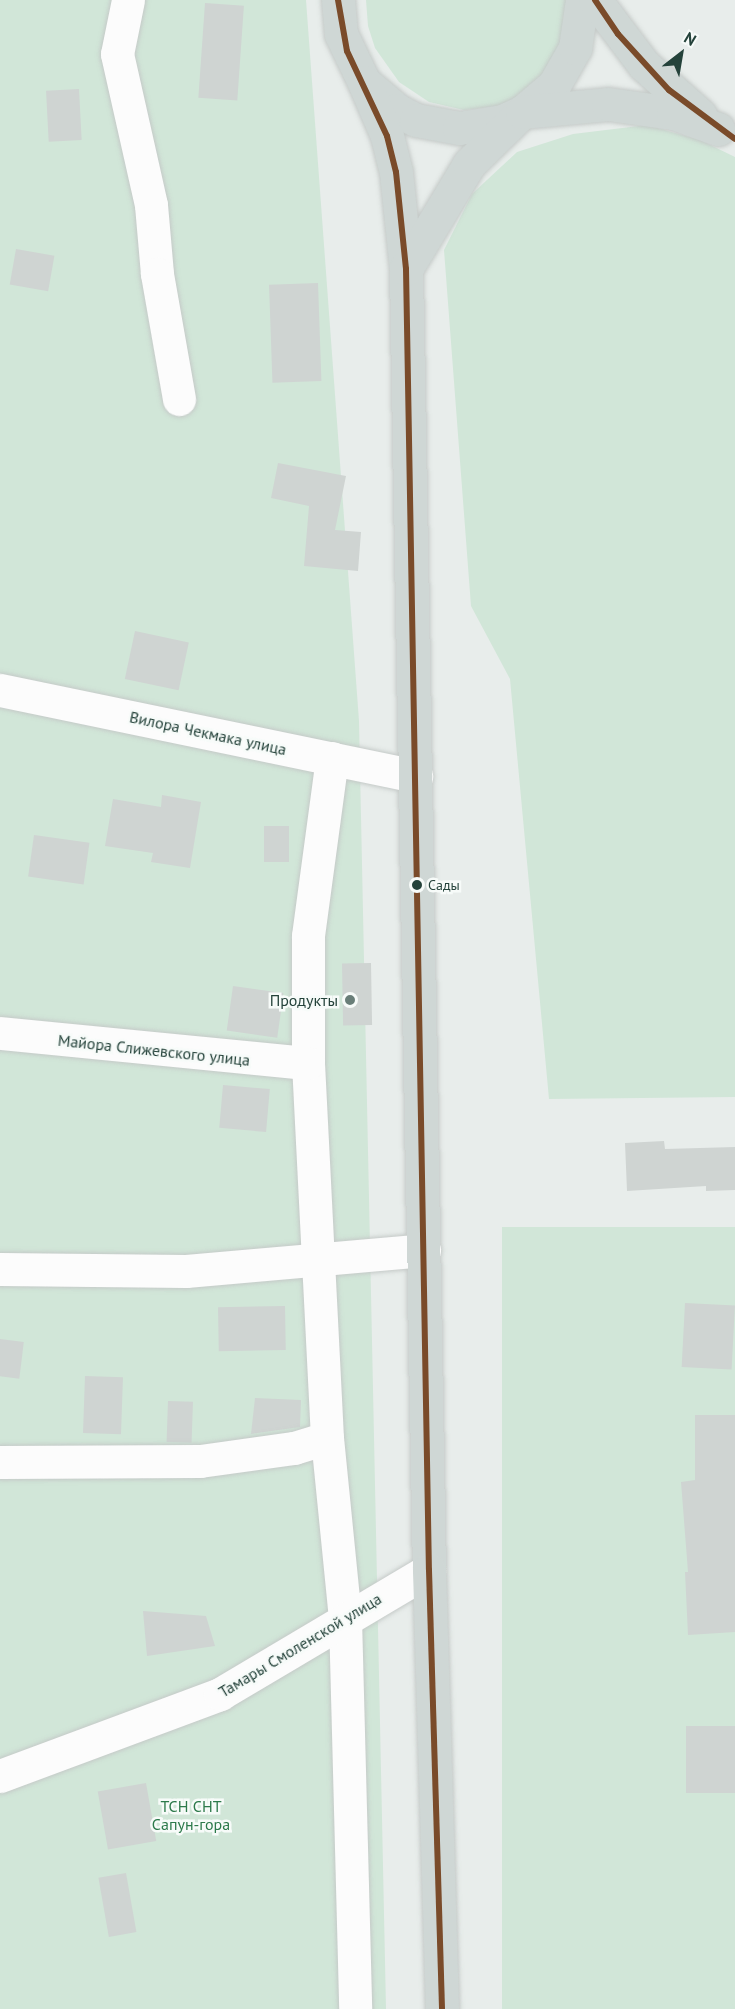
<!DOCTYPE html>
<meta charset="utf-8">
<style>
body{margin:0}
#map{position:relative;width:735px;height:2009px;overflow:hidden;background:#e8edeb;font-family:"PT Sans",sans-serif}
div>[style]{position:absolute}
.green>*{inset:0;background:#d1e6d8;transform-origin:0 0}
.building>*{inset:0;background:#cfd4d2;transform-origin:0 0}
.roads{filter:drop-shadow(0 0 2px #c5cac8) drop-shadow(0 0 2px #c5cac8)}
.minor>*{height:33px;margin:-16.5px;padding:0 16.5px;transform-origin:16.5px;border-radius:16.5px;background:#fcfcfc}
.major>*{height:33px;margin:-16.5px;padding:0 16.5px;transform-origin:16.5px;border-radius:16.5px;background:#cfd7d5}
.bus-1>*{height:6px;margin:-3px;padding:0 3px;transform-origin:3px;border-radius:3px;background:#7a4b2a}
.dots>*{width:16px;height:16px;translate:-50% -50%;box-sizing:border-box;border:3px solid #f7fbf9;border-radius:50%}
span{translate:-50% -50%;white-space:nowrap;text-align:center;line-height:1.15;-webkit-text-stroke:5px #f7fbf9;paint-order:stroke}
.bus-label{font-size:14px;color:#24423a}
.left{translate:0 -50%;text-align:left}
.street-label{font-size:16px;color:#24423a}
.poi-label{font-size:16px;color:#24423a}
.right{translate:-100% -50%;text-align:right}
.park-label{font-size:16px;color:#2d7a4b}
.north{position:absolute;left:651px;top:24px;width:60px;height:60px;-webkit-text-stroke:4px #f7fbf9;paint-order:stroke;rotate:31deg;font-size:16px;font-weight:700;line-height:24px;text-align:center;color:#24423a}
.north::after{content:'';display:block;margin:auto;width:21px;height:27px;background:#24423a;clip-path:polygon(50% 0,100% 100%,50% 72%,0 100%)}
</style>
<div id="map">
<div class="green">
<div style="clip-path:polygon(0 0,306px 0,359px 721px,386px 2009px,0 2009px)"></div>
<div style="clip-path:polygon(366px 0,575px 0,572px 31px,533px 90px,500px 106px,464px 110px,429px 102px,399px 82px,375px 48px,368px 26px)"></div>
<div style="clip-path:polygon(647px 125px,700px 140px,735px 157px,735px 1097px,549px 1099px,510px 679px,471px 606px,444px 250px,472px 194px,517px 152px,573px 134px)"></div>
<div style="left:735px;top:1227px;width:782px;height:233px;rotate:90deg"></div>
</div>
<div class="building">
<div style="left:205px;top:3px;width:39px;height:95px;rotate:4deg"></div>
<div style="left:79px;top:89px;width:51px;height:33px;rotate:87deg"></div>
<div style="left:16px;top:249px;width:39px;height:36px;rotate:10deg"></div>
<div style="left:318px;top:283px;width:98px;height:49px;rotate:88deg"></div>
<div style="clip-path:polygon(278px 463px,346px 476px,335px 530px,361px 532px,358px 571px,304px 566px,309px 506px,271px 498px)"></div>
<div style="left:135px;top:631px;width:55px;height:49px;rotate:12deg"></div>
<div style="clip-path:polygon(162px 795px,201px 802px,190px 868px,151px 862px,153px 853px,105px 846px,113px 799px,161px 807px)"></div>
<div style="left:264px;top:826px;width:25px;height:36px"></div>
<div style="left:34px;top:835px;width:56px;height:42px;rotate:8deg"></div>
<div style="left:371px;top:963px;width:62px;height:29px;rotate:89deg"></div>
<div style="left:233px;top:986px;width:51px;height:45px;rotate:8deg"></div>
<div style="left:223px;top:1085px;width:47px;height:43px;rotate:5deg"></div>
<div style="clip-path:polygon(664px 1141px,665px 1149px,735px 1147px,735px 1190px,706px 1191px,706px 1186px,627px 1191px,625px 1143px)"></div>
<div style="left:685px;top:1303px;width:50px;height:64px;rotate:3deg"></div>
<div style="left:285px;top:1306px;width:44px;height:67px;rotate:89deg"></div>
<div style="left:0;top:1339px;width:24px;height:37px;rotate:7deg"></div>
<div style="left:85px;top:1376px;width:38px;height:57px;rotate:2deg"></div>
<div style="clip-path:polygon(255px 1398px,301px 1400px,300px 1427px,251px 1434px)"></div>
<div style="left:168px;top:1401px;width:25px;height:41px;rotate:2deg"></div>
<div style="clip-path:polygon(695px 1415px,735px 1415px,735px 1632px,688px 1635px,685px 1572px,688px 1572px,681px 1482px,695px 1480px)"></div>
<div style="clip-path:polygon(143px 1611px,206px 1616px,215px 1646px,147px 1656px)"></div>
<div style="left:735px;top:1726px;width:67px;height:49px;rotate:90deg"></div>
<div style="left:146px;top:1783px;width:59px;height:49px;rotate:80deg"></div>
<div style="left:126px;top:1873px;width:60px;height:28px;rotate:80deg"></div>
</div>
<div class="roads">
<div class="minor">
<div style="left:128px;top:0;width:55px;rotate:101.5deg"></div>
<div style="left:117px;top:54px;width:155px;rotate:77.3deg"></div>
<div style="left:151px;top:205px;width:69px;rotate:85deg"></div>
<div style="left:157px;top:274px;width:127px;rotate:80deg"></div>
<div style="left:0;top:690px;width:425px;rotate:11.7deg"></div>
<div style="left:332px;top:758px;width:180px;rotate:97.7deg"></div>
<div style="left:308px;top:936px;width:127px;rotate:90deg"></div>
<div style="left:308px;top:1063px;width:375px;rotate:87.1deg"></div>
<div style="left:327px;top:1438px;width:181px;rotate:84.3deg"></div>
<div style="left:345px;top:1618px;width:391px;rotate:88.5deg"></div>
<div style="left:0;top:1033px;width:309px;rotate:5.6deg"></div>
<div style="left:0;top:1269px;width:186px;rotate:0.6deg"></div>
<div style="left:186px;top:1271px;width:239px;rotate:-5deg"></div>
<div style="left:0;top:1462px;width:200px;rotate:-0.3deg"></div>
<div style="left:200px;top:1461px;width:95px;rotate:-7.9deg"></div>
<div style="left:294px;top:1448px;width:34px;rotate:-17deg"></div>
<div style="left:0;top:1776px;width:235px;rotate:-20.4deg"></div>
<div style="left:220px;top:1694px;width:243px;rotate:-30.7deg"></div>
</div>
<div class="major">
<div style="left:338px;top:0;width:34px;rotate:85deg"></div>
<div style="left:341px;top:34px;width:53px;rotate:64.4deg"></div>
<div style="left:364px;top:82px;width:43px;rotate:40.3deg"></div>
<div style="left:397px;top:110px;width:21px;rotate:28deg"></div>
<div style="left:416px;top:120px;width:44px;rotate:10.5deg"></div>
<div style="left:459px;top:128px;width:44px;rotate:-9.2deg"></div>
<div style="left:502px;top:121px;width:22px;rotate:-24deg"></div>
<div style="left:522px;top:112px;width:42px;rotate:-40.2deg"></div>
<div style="left:554px;top:85px;width:43px;rotate:-60.4deg"></div>
<div style="left:575px;top:48px;width:49px;rotate:-81.7deg"></div>
<div style="left:595px;top:0;width:81px;rotate:53deg"></div>
<div style="left:644px;top:65px;width:76px;rotate:41.8deg"></div>
<div style="left:364px;top:82px;width:59px;rotate:66.9deg"></div>
<div style="left:387px;top:136px;width:37px;rotate:76deg"></div>
<div style="left:396px;top:172px;width:98px;rotate:84.1deg"></div>
<div style="left:406px;top:269px;width:1301px;rotate:88.99deg"></div>
<div style="left:429px;top:1570px;width:439px;rotate:88.3deg"></div>
<div style="left:406px;top:269px;width:122px;rotate:-59deg"></div>
<div style="left:469px;top:164px;width:74px;rotate:-44.5deg"></div>
<div style="left:522px;top:112px;width:86px;rotate:-5.3deg"></div>
<div style="left:608px;top:104px;width:66px;rotate:7.9deg"></div>
<div style="left:673px;top:113px;width:48px;rotate:19.6deg"></div>
</div>
</div>
<div class="bus-1">
<div style="left:338px;top:0;width:52px;rotate:80deg"></div>
<div style="left:347px;top:51px;width:94px;rotate:64.8deg"></div>
<div style="left:387px;top:136px;width:37px;rotate:76deg"></div>
<div style="left:396px;top:172px;width:98px;rotate:84.1deg"></div>
<div style="left:406px;top:269px;width:1301px;rotate:88.99deg"></div>
<div style="left:429px;top:1570px;width:439px;rotate:88.3deg"></div>
<div style="left:595px;top:0;width:41px;rotate:55.9deg"></div>
<div style="left:618px;top:34px;width:76px;rotate:47.7deg"></div>
<div style="left:669px;top:90px;width:82px;rotate:36.6deg"></div>
</div>
<div class="dots">
<div style="left:417px;top:885px;background:#24423a"></div>
<div style="left:350px;top:1000px;background:#697e78"></div>
</div>
<div class="bus-label">
<span class="left" style="left:428px;top:885px">Сады</span>
</div>
<div class="street-label">
<span style="left:208px;top:733px;rotate:12deg">Вилора Чекмака улица</span>
<span style="left:154px;top:1050px;rotate:6deg">Майора Слижевского улица</span>
<span style="left:300px;top:1645px;rotate:-31deg">Тамары Смоленской улица</span>
</div>
<div class="poi-label">
<span class="right" style="left:338px;top:1000px">Продукты</span>
</div>
<div class="park-label">
<span style="left:191px;top:1815px">ТСН СНТ<br>Сапун-гора</span>
</div>
<div class="north">N</div>
</div>
